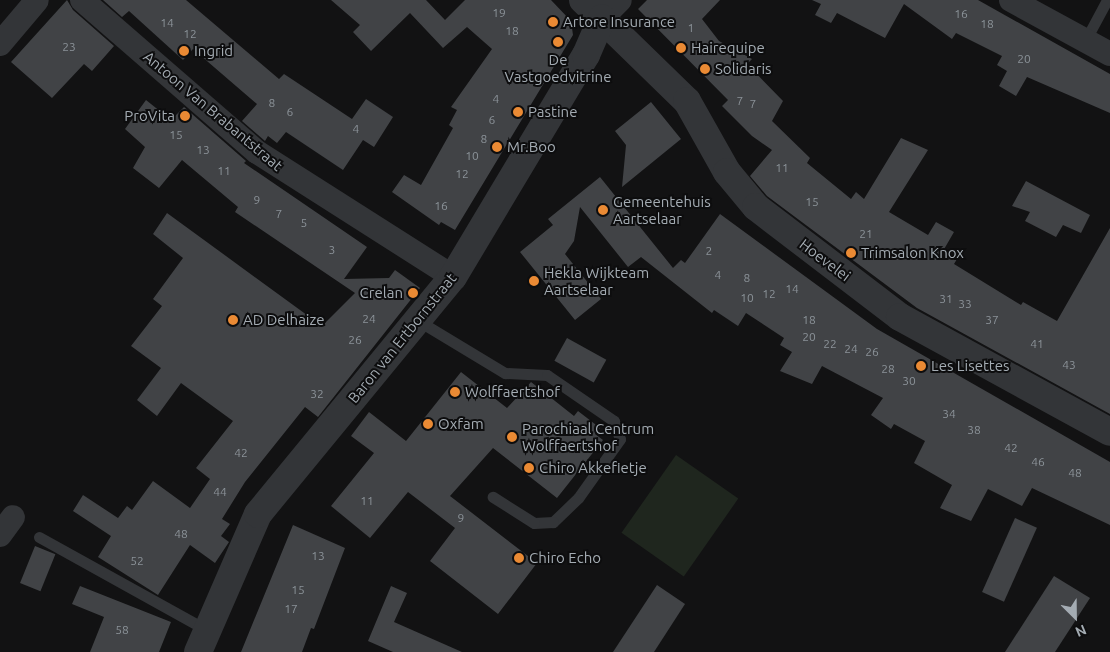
<!DOCTYPE html>
<style>
body{margin:0}
#map{position:relative;width:1110px;height:652px;overflow:hidden;background:#121213;font-family:Ubuntu,sans-serif}
div>[style]{position:absolute}
.green>*{inset:0;background:#1f261e;transform-origin:0 0}
.building>*{inset:0;background:#414346;transform-origin:0 0}
.service>*{height:11px;margin:-5.5px;padding:0 5.5px;transform-origin:5.5px;border-radius:5.5px;background:#333538}
.minor>*{height:24px;margin:-12px;padding:0 12px;transform-origin:12px;border-radius:12px;background:#333538}
.tertiary>*{height:28px;margin:-14px;padding:0 14px;transform-origin:14px;border-radius:14px;background:#333538}
.dots>*{width:14px;height:14px;translate:-50% -50%;box-sizing:border-box;border:2px solid #0d0d0e;border-radius:50%}
span{translate:-50% -50%;white-space:nowrap;text-align:center;line-height:1.15;-webkit-text-stroke:4px #0d0d0e;paint-order:stroke}
.number-label{font-size:12px;color:#8b9298}
.number-label span{-webkit-text-stroke-width:0}
.poi-label{font-size:15px;color:#a4acb3}
.left{translate:0 -50%;text-align:left}
.right{translate:-100% -50%;text-align:right}
.street-label{font-size:15px;color:#a4acb3}
.north{position:absolute;left:1050px;top:592px;width:50px;height:50px;-webkit-text-stroke:4px #0d0d0e;paint-order:stroke;rotate:157deg;font-size:14px;font-weight:700;line-height:20px;text-align:center;color:#a4acb3}
.north::after{content:'';display:block;margin:auto;width:18px;height:22px;background:#a4acb3;clip-path:polygon(50% 0,100% 100%,50% 72%,0 100%)}
</style>
<div id="map">
<div class="green">
<div style="left:676px;top:455px;width:76px;height:95px;rotate:35deg"></div>
</div>
<div class="building">
<div style="clip-path:polygon(67px 0,73px 10px,114px 46px,92px 71px,84px 64px,52px 98px,11px 62px)"></div>
<div style="clip-path:polygon(103px 0,186px 0,279px 79px,284px 74px,352px 119px,366px 99px,393px 117px,374px 147px,363px 140px,343px 170px,286px 132px,277px 143px,268px 136px,265px 141px,242px 121px,257px 104px,193px 49px,183px 60px,129px 11px,122px 17px)"></div>
<div style="clip-path:polygon(331px 0,426px 0,445px 20px,465px 0,551px 0,571px 21px,573px 35px,455px 230px,441px 222px,439px 225px,392px 192px,404px 175px,421px 185px,453px 128px,449px 125px,457px 110px,451px 107px,492px 49px,467px 27px,443px 48px,410px 13px,371px 51px,353px 32px,360px 25px)"></div>
<div style="clip-path:polygon(647px 0,720px 0,702px 19px,719px 41px,752px 59px,747px 64px,783px 101px,772px 121px,810px 158px,807px 163px,851px 199px,856px 192px,864px 199px,901px 138px,928px 150px,889px 212px,928px 235px,936px 222px,954px 232px,943px 251px,957px 259px,954px 264px,1021px 305px,1023px 302px,1057px 321px,1110px 228px,1110px 414px,917px 308px,767px 196px,750px 176px,772px 150px,752px 136px,722px 106px,728px 100px,638px 9px)"></div>
<div style="clip-path:polygon(812px 0,978px 0,1110px 74px,1110px 113px,1027px 77px,1016px 96px,999px 86px,1007px 71px,997px 65px,1002px 56px,956px 33px,952px 39px,904px 4px,885px 38px,837px 13px,831px 23px,815px 15px,821px 4px)"></div>
<div style="clip-path:polygon(146px 100px,171px 120px,184px 107px,246px 161px,244px 163px,367px 247px,344px 279px,389px 278px,395px 270px,420px 288px,318px 417px,305px 407px,245px 482px,222px 519px,230px 524px,221px 536px,229px 542px,215px 563px,190px 545px,158px 595px,98px 557px,111px 536px,73px 511px,83px 495px,118px 518px,127px 506px,132px 510px,153px 481px,190px 508px,210px 479px,196px 468px,233px 421px,181px 383px,157px 416px,137px 400px,161px 368px,131px 346px,162px 306px,153px 299px,183px 258px,153px 234px,167px 213px,322px 326px,355px 293px,235px 212px,238px 207px,182px 160px,159px 188px,133px 168px,145px 147px,125px 129px)"></div>
<div style="clip-path:polygon(651px 102px,681px 139px,622px 187px,626px 145px,615px 131px)"></div>
<div style="clip-path:polygon(600px 177px,673px 268px,681px 260px,685px 263px,720px 214px,877px 329px,1110px 462px,1110px 525px,1032px 488px,1022px 506px,988px 489px,971px 521px,940px 508px,952px 485px,914px 463px,925px 441px,894px 424px,891px 429px,871px 415px,883px 398px,822px 366px,812px 384px,780px 371px,792px 352px,780px 345px,784px 338px,746px 313px,738px 326px,714px 310px,712px 313px,641px 257px,628px 267px,580px 207px,574px 241px,565px 254px,601px 299px,575px 320px,520px 252px,553px 225px,548px 219px)"></div>
<div style="clip-path:polygon(1026px 181px,1090px 215px,1081px 233px,1063px 225px,1056px 237px,1025px 221px,1030px 212px,1012px 206px)"></div>
<div style="left:567px;top:338px;width:45px;height:26px;rotate:29deg"></div>
<div style="clip-path:polygon(461px 372px,507px 408px,531px 382px,574px 416px,578px 411px,600px 428px,595px 434px,603px 440px,557px 498px,493px 448px,450px 496px,537px 563px,498px 614px,430px 561px,455px 528px,408px 492px,370px 538px,331px 506px,374px 453px,351px 436px,369px 412px,406px 441px)"></div>
<div style="left:1015px;top:518px;width:24px;height:81px;rotate:24deg"></div>
<div style="clip-path:polygon(293px 525px,345px 548px,314px 629px,311px 628px,302px 652px,241px 652px)"></div>
<div style="left:35px;top:546px;width:22px;height:40px;rotate:22deg"></div>
<div style="clip-path:polygon(1054px 576px,1090px 598px,1055px 652px,1005px 652px)"></div>
<div style="clip-path:polygon(657px 585px,685px 604px,654px 652px,613px 652px)"></div>
<div style="clip-path:polygon(80px 586px,171px 622px,159px 652px,90px 652px,104px 617px,72px 604px)"></div>
<div style="clip-path:polygon(391px 586px,407px 593px,394px 622px,462px 652px,393px 652px,368px 641px)"></div>
</div>
<div class="service">
<div style="left:1085px;top:41px;width:47px;rotate:-61.8deg"></div>
<div style="left:417px;top:320px;width:103px;rotate:31.1deg"></div>
<div style="left:505px;top:373px;width:42px;rotate:2.7deg"></div>
<div style="left:547px;top:375px;width:81px;rotate:34.5deg"></div>
<div style="left:614px;top:421px;width:19px;rotate:72deg"></div>
<div style="left:620px;top:439px;width:72px;rotate:125.4deg"></div>
<div style="left:578px;top:498px;width:35px;rotate:136deg"></div>
<div style="left:553px;top:522px;width:19px;rotate:177deg"></div>
<div style="left:534px;top:523px;width:49px;rotate:-147.6deg"></div>
<div style="left:39px;top:537px;width:192px;rotate:29deg"></div>
</div>
<div class="minor">
<div style="left:82px;top:0;width:232px;rotate:41deg"></div>
<div style="left:257px;top:152px;width:232px;rotate:32.5deg"></div>
<div style="left:1011px;top:0;width:113px;rotate:28.6deg"></div>
<div style="left:602px;top:18px;width:25px;rotate:-45deg"></div>
<div style="left:0;top:44px;width:57px;rotate:-49.9deg"></div>
<div style="left:0;top:535px;width:22px;rotate:-54deg"></div>
</div>
<div class="tertiary">
<div style="left:583px;top:0;width:145px;rotate:44.2deg"></div>
<div style="left:687px;top:101px;width:81px;rotate:60.6deg"></div>
<div style="left:727px;top:172px;width:45px;rotate:50.4deg"></div>
<div style="left:756px;top:207px;width:181px;rotate:37.4deg"></div>
<div style="left:900px;top:317px;width:239px;rotate:28.7deg"></div>
<div style="left:198px;top:652px;width:150px;rotate:-66.5deg"></div>
<div style="left:258px;top:514px;width:307px;rotate:-50.6deg"></div>
<div style="left:453px;top:277px;width:259px;rotate:-59.1deg"></div>
<div style="left:586px;top:55px;width:40px;rotate:-66.6deg"></div>
</div>
<div class="dots">
<div style="left:553px;top:22px;background:#ea8a34"></div>
<div style="left:558px;top:42px;background:#ea8a34"></div>
<div style="left:681px;top:48px;background:#ea8a34"></div>
<div style="left:184px;top:51px;background:#ea8a34"></div>
<div style="left:705px;top:69px;background:#ea8a34"></div>
<div style="left:518px;top:112px;background:#ea8a34"></div>
<div style="left:185px;top:116px;background:#ea8a34"></div>
<div style="left:497px;top:147px;background:#ea8a34"></div>
<div style="left:603px;top:210px;background:#ea8a34"></div>
<div style="left:851px;top:253px;background:#ea8a34"></div>
<div style="left:534px;top:281px;background:#ea8a34"></div>
<div style="left:413px;top:293px;background:#ea8a34"></div>
<div style="left:233px;top:320px;background:#ea8a34"></div>
<div style="left:921px;top:366px;background:#ea8a34"></div>
<div style="left:455px;top:392px;background:#ea8a34"></div>
<div style="left:428px;top:424px;background:#ea8a34"></div>
<div style="left:512px;top:437px;background:#ea8a34"></div>
<div style="left:529px;top:468px;background:#ea8a34"></div>
<div style="left:519px;top:558px;background:#ea8a34"></div>
</div>
<div class="number-label">
<span style="left:499px;top:13px">19</span>
<span style="left:961px;top:14px">16</span>
<span style="left:167px;top:23px">14</span>
<span style="left:987px;top:24px">18</span>
<span style="left:691px;top:28px">1</span>
<span style="left:512px;top:31px">18</span>
<span style="left:190px;top:34px">12</span>
<span style="left:69px;top:47px">23</span>
<span style="left:1024px;top:59px">20</span>
<span style="left:496px;top:99px">4</span>
<span style="left:740px;top:101px">7</span>
<span style="left:272px;top:103px">8</span>
<span style="left:753px;top:104px">7</span>
<span style="left:290px;top:112px">6</span>
<span style="left:492px;top:120px">6</span>
<span style="left:356px;top:129px">4</span>
<span style="left:176px;top:135px">15</span>
<span style="left:484px;top:139px">8</span>
<span style="left:203px;top:150px">13</span>
<span style="left:472px;top:156px">10</span>
<span style="left:782px;top:168px">11</span>
<span style="left:224px;top:171px">11</span>
<span style="left:462px;top:174px">12</span>
<span style="left:257px;top:200px">9</span>
<span style="left:812px;top:202px">15</span>
<span style="left:441px;top:206px">16</span>
<span style="left:279px;top:214px">7</span>
<span style="left:304px;top:223px">5</span>
<span style="left:866px;top:234px">21</span>
<span style="left:332px;top:250px">3</span>
<span style="left:709px;top:251px">2</span>
<span style="left:718px;top:275px">4</span>
<span style="left:747px;top:278px">8</span>
<span style="left:792px;top:289px">14</span>
<span style="left:769px;top:294px">12</span>
<span style="left:747px;top:298px">10</span>
<span style="left:946px;top:299px">31</span>
<span style="left:965px;top:304px">33</span>
<span style="left:369px;top:319px">24</span>
<span style="left:809px;top:320px">18</span>
<span style="left:992px;top:320px">37</span>
<span style="left:809px;top:337px">20</span>
<span style="left:355px;top:340px">26</span>
<span style="left:830px;top:344px">22</span>
<span style="left:1037px;top:344px">41</span>
<span style="left:851px;top:349px">24</span>
<span style="left:872px;top:352px">26</span>
<span style="left:1069px;top:365px">43</span>
<span style="left:888px;top:369px">28</span>
<span style="left:909px;top:381px">30</span>
<span style="left:317px;top:394px">32</span>
<span style="left:949px;top:414px">34</span>
<span style="left:974px;top:430px">38</span>
<span style="left:1011px;top:448px">42</span>
<span style="left:241px;top:453px">42</span>
<span style="left:1038px;top:462px">46</span>
<span style="left:1075px;top:473px">48</span>
<span style="left:220px;top:492px">44</span>
<span style="left:367px;top:501px">11</span>
<span style="left:461px;top:518px">9</span>
<span style="left:181px;top:534px">48</span>
<span style="left:318px;top:556px">13</span>
<span style="left:137px;top:561px">52</span>
<span style="left:298px;top:590px">15</span>
<span style="left:291px;top:609px">17</span>
<span style="left:122px;top:630px">58</span>
</div>
<div class="poi-label">
<span class="left" style="left:563px;top:22px">Artore Insurance</span>
<span class="left" style="left:691px;top:48px">Hairequipe</span>
<span class="left" style="left:194px;top:51px">Ingrid</span>
<span style="left:558px;top:68px">De<br>Vastgoedvitrine</span>
<span class="left" style="left:715px;top:69px">Solidaris</span>
<span class="left" style="left:528px;top:112px">Pastine</span>
<span class="right" style="left:175px;top:116px">ProVita</span>
<span class="left" style="left:507px;top:147px">Mr.Boo</span>
<span class="left" style="left:613px;top:210px">Gemeentehuis<br>Aartselaar</span>
<span class="left" style="left:861px;top:253px">Trimsalon Knox</span>
<span class="left" style="left:544px;top:281px">Hekla Wijkteam<br>Aartselaar</span>
<span class="right" style="left:403px;top:293px">Crelan</span>
<span class="left" style="left:243px;top:320px">AD Delhaize</span>
<span class="left" style="left:931px;top:366px">Les Lisettes</span>
<span class="left" style="left:465px;top:392px">Wolffaertshof</span>
<span class="left" style="left:438px;top:424px">Oxfam</span>
<span class="left" style="left:522px;top:437px">Parochiaal Centrum<br>Wolffaertshof</span>
<span class="left" style="left:539px;top:468px">Chiro Akkefietje</span>
<span class="left" style="left:529px;top:558px">Chiro Echo</span>
</div>
<div class="street-label">
<span style="left:213px;top:111px;rotate:40deg">Antoon Van Brabantstraat</span>
<span style="left:825px;top:260px;rotate:37deg">Hoevelei</span>
<span style="left:402px;top:338px;rotate:-51deg">Baron van Ertbornstraat</span>
</div>
<div class="north">N</div>
</div>
